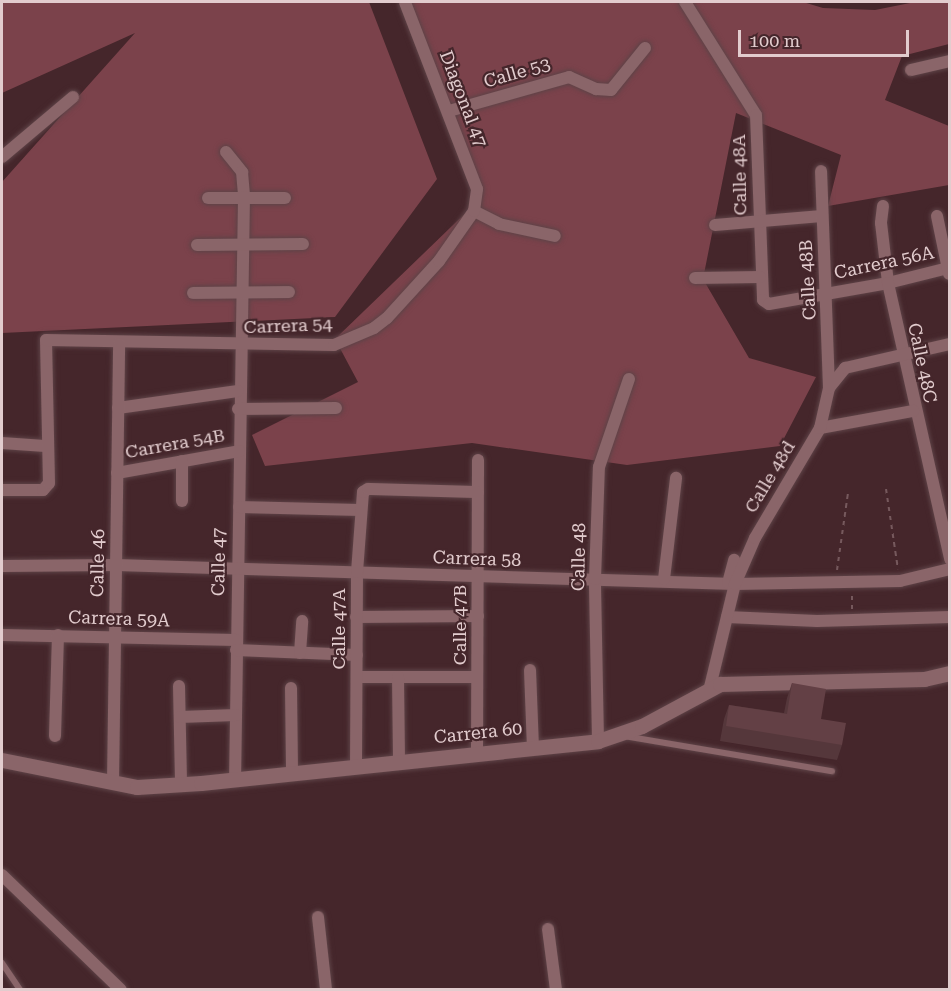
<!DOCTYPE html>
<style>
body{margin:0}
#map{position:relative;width:951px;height:991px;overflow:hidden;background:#45262b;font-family:"Roboto Serif",serif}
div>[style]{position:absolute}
.green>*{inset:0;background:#7b424b}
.path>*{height:2px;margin-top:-1px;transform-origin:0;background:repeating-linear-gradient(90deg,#76595d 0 4.5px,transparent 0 9px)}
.roads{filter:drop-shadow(0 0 2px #5e4347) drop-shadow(0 0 2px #5e4347)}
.service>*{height:6px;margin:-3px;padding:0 3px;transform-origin:3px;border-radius:3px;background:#8a6569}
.minor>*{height:12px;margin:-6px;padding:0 6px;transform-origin:6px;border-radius:6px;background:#8a6569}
.tertiary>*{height:15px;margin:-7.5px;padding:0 7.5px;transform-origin:7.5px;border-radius:7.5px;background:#8a6569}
.wall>*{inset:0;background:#55373b}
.building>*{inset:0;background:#634045}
span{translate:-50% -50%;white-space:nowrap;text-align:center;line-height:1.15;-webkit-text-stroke:4.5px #45262b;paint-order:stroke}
.street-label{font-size:18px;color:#e2ccce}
.frame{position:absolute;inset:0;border:3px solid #e2ccce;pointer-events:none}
.scale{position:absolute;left:738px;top:30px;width:171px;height:27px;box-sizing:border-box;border:3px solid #e2ccce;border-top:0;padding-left:8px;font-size:18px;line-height:21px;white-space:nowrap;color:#e2ccce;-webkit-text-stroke:4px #45262b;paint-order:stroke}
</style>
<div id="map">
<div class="green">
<div style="clip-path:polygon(2px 2px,369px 2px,437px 179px,335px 317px,2px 333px,2px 182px,135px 33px,2px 93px)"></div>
<div style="clip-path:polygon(407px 2px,803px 2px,823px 8px,875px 10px,915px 2px,949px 2px,949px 44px,902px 56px,885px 100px,949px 126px,949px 185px,828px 206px,841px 155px,736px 113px,703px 279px,749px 358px,816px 377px,780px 446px,627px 465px,472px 443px,265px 466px,252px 435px,358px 382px,335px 339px,481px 198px)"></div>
</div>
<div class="path">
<div style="left:886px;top:489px;width:81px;rotate:81.5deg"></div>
<div style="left:837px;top:570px;width:78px;rotate:-81.9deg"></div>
<div style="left:852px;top:609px;width:16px;rotate:-90deg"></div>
</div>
<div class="roads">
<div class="service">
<div style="left:624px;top:736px;width:211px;rotate:9.6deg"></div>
<div style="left:2px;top:963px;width:32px;rotate:56deg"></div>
</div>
<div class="minor">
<div style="left:685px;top:2px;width:133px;rotate:57.9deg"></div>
<div style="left:756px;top:115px;width:185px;rotate:87.8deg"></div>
<div style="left:763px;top:300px;width:7px;rotate:34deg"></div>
<div style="left:769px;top:304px;width:121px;rotate:-10deg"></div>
<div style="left:888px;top:283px;width:62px;rotate:-14deg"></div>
<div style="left:911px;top:70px;width:40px;rotate:-13deg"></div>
<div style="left:449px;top:111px;width:125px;rotate:-15.8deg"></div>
<div style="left:569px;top:77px;width:30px;rotate:24deg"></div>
<div style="left:596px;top:89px;width:15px;rotate:4deg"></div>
<div style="left:611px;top:90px;width:54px;rotate:-51deg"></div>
<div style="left:226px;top:152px;width:26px;rotate:51deg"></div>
<div style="left:242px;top:172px;width:25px;rotate:85deg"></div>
<div style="left:244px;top:197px;width:583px;rotate:90.88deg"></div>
<div style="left:2px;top:157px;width:93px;rotate:-40.2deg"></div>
<div style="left:208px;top:198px;width:77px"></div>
<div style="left:883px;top:206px;width:17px;rotate:97deg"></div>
<div style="left:881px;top:223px;width:60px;rotate:83.3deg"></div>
<div style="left:888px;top:283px;width:283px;rotate:77.3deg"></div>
<div style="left:474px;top:211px;width:28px;rotate:27deg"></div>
<div style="left:499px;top:224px;width:57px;rotate:12.1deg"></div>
<div style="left:937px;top:216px;width:59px;rotate:78.3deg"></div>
<div style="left:715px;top:225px;width:107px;rotate:-4.8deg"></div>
<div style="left:197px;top:245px;width:106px;rotate:-0.5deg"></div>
<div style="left:695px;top:278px;width:65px;rotate:-0.9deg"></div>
<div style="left:193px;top:293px;width:96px;rotate:-0.6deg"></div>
<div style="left:829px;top:388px;width:26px;rotate:-51deg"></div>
<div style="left:845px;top:368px;width:108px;rotate:-12.9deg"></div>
<div style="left:118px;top:408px;width:121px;rotate:-8.1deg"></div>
<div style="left:238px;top:409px;width:98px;rotate:-0.6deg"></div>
<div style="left:820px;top:428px;width:95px;rotate:-10.4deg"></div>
<div style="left:2px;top:443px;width:43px;rotate:4deg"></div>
<div style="left:117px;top:473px;width:124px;rotate:-10.2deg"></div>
<div style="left:2px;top:490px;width:41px"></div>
<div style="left:43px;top:490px;width:9px;rotate:-49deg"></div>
<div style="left:49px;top:483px;width:143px;rotate:-91.2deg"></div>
<div style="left:46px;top:340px;width:288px;rotate:1deg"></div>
<div style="left:334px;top:345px;width:43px;rotate:-23deg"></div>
<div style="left:374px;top:328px;width:16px;rotate:-38deg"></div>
<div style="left:387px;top:318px;width:77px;rotate:-47.6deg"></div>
<div style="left:439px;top:261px;width:61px;rotate:-55deg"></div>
<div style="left:474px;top:211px;width:22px;rotate:-82deg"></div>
<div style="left:477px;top:189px;width:200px;rotate:-111.1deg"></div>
<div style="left:182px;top:501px;width:40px;rotate:-90deg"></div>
<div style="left:239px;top:507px;width:121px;rotate:1.4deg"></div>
<div style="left:2px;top:566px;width:114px;rotate:-0.5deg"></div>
<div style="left:116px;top:565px;width:619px;rotate:1.76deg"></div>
<div style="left:735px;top:584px;width:165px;rotate:-1deg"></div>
<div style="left:900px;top:581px;width:51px;rotate:-13.5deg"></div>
<div style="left:664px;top:579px;width:102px;rotate:-83.2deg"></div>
<div style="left:728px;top:583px;width:24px;rotate:-75deg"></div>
<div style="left:356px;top:617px;width:122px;rotate:-0.5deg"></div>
<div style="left:727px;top:617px;width:90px;rotate:2.5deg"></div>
<div style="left:817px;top:621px;width:133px;rotate:-1.7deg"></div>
<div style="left:2px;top:635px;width:234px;rotate:1.2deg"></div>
<div style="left:236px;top:650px;width:121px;rotate:2.4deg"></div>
<div style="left:300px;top:653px;width:32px;rotate:-86deg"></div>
<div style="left:530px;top:670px;width:77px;rotate:87.8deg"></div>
<div style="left:357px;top:677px;width:120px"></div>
<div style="left:398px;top:677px;width:85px;rotate:89.3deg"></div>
<div style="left:179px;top:686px;width:99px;rotate:88.8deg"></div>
<div style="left:710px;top:687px;width:106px;rotate:-76.4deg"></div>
<div style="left:735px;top:584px;width:50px;rotate:-66.5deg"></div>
<div style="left:755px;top:538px;width:128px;rotate:-59.4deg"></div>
<div style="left:820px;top:428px;width:41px;rotate:-77.3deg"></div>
<div style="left:829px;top:388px;width:217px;rotate:-92.1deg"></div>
<div style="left:291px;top:688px;width:85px;rotate:89.3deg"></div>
<div style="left:180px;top:717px;width:56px;rotate:-2deg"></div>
<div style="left:55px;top:736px;width:101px;rotate:-88.3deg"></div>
<div style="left:598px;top:741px;width:162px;rotate:-91.1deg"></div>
<div style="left:595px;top:579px;width:112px;rotate:-88deg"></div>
<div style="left:599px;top:467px;width:93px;rotate:-71.2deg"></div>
<div style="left:477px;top:754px;width:294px;rotate:-89.8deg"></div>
<div style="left:356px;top:766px;width:194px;rotate:-89.7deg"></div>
<div style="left:357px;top:572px;width:80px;rotate:-85.7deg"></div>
<div style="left:363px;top:492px;width:6px;rotate:-31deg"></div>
<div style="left:368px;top:489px;width:110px;rotate:1.6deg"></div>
<div style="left:113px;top:783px;width:439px;rotate:-89.2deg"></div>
<div style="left:2px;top:875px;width:165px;rotate:44deg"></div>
<div style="left:318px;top:917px;width:73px;rotate:83.7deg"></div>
<div style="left:548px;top:929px;width:62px;rotate:82.5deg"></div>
</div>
<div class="tertiary">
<div style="left:2px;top:760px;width:138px;rotate:11.3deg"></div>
<div style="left:137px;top:787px;width:64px;rotate:-3.6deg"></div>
<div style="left:201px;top:783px;width:399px;rotate:-6deg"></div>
<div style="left:598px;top:741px;width:46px;rotate:-18.8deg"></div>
<div style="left:642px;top:726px;width:89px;rotate:-28.3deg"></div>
<div style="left:720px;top:684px;width:204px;rotate:-1.4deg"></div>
<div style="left:924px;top:679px;width:27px;rotate:-13deg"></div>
</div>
</div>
<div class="wall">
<div style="clip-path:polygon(792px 683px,842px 745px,837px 760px,720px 741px,724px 719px,729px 705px,784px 713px,787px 698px)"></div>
</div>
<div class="building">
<div style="clip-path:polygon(792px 683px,826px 689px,821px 719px,846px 723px,842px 745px,726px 726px,729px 705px,787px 714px)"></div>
</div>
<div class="street-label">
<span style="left:517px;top:73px;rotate:-16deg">Calle 53</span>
<span style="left:463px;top:99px;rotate:69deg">Diagonal 47</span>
<span style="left:740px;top:175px;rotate:-91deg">Calle 48A</span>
<span style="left:884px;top:263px;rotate:-12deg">Carrera 56A</span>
<span style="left:808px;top:280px;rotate:-93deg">Calle 48B</span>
<span style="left:288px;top:326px;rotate:-2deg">Carrera 54</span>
<span style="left:922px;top:363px;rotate:78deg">Calle 48C</span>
<span style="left:175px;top:444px;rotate:-10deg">Carrera 54B</span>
<span style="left:770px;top:477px;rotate:-59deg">Calle 48d</span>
<span style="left:579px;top:557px;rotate:-89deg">Calle 48</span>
<span style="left:477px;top:559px;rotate:2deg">Carrera 58</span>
<span style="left:219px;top:562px;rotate:-89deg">Calle 47</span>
<span style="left:98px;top:563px;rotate:-89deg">Calle 46</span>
<span style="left:119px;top:619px;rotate:2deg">Carrera 59A</span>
<span style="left:460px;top:625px;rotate:-90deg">Calle 47B</span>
<span style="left:339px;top:629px;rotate:-90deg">Calle 47A</span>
<span style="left:478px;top:733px;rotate:-6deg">Carrera 60</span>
</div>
<div class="frame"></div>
<div class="scale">100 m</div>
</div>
